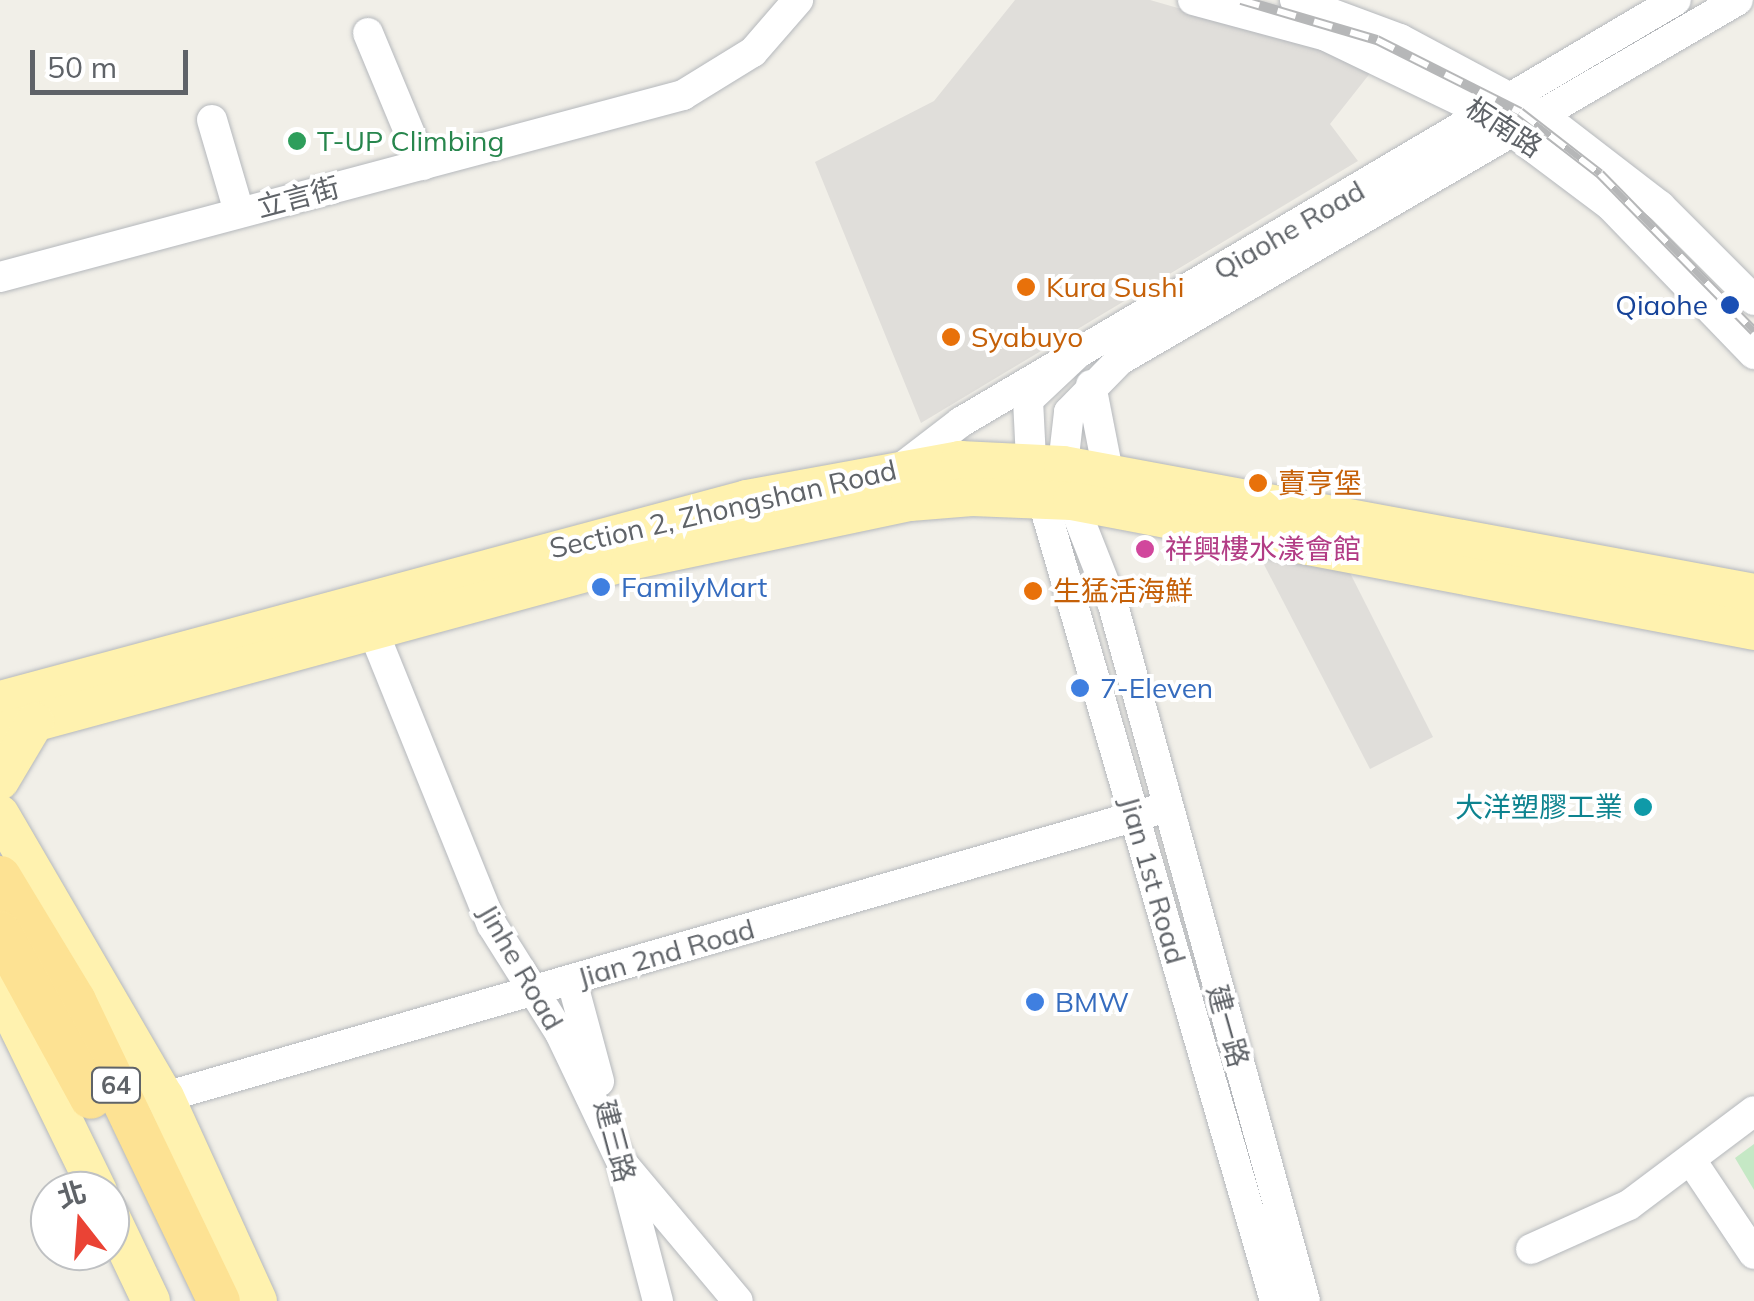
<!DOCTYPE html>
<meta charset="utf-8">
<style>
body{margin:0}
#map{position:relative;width:1754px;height:1301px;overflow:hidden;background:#f1efe8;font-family:Mulish,"Noto Sans TC",sans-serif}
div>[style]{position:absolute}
.industrial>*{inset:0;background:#e0deda}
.green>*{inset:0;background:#c5e8c5}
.roads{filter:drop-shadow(0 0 2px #b5b8bc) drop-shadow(0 0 2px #b5b8bc)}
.minor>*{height:30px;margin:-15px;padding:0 15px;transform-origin:15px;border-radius:15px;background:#fff}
.major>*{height:38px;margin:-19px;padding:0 19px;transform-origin:19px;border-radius:19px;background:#fff2af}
.highway>*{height:42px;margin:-21px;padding:0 21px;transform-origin:21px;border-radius:21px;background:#fde293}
.rail>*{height:10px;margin-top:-5px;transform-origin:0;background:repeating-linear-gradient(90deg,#fff 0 19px,#b6b7b8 0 38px);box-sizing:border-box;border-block:2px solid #b6b7b8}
.dots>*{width:28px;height:28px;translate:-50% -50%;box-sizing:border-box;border:5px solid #fff;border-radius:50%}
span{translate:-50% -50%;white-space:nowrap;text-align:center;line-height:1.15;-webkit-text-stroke:8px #fff;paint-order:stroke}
.shield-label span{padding:2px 8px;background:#fff;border:2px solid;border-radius:8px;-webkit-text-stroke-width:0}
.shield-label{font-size:25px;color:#5f6368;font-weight:700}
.street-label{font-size:28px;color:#5f6368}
.leisure-label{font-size:28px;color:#27864d}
.left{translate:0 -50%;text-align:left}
.food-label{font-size:28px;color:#c56008}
.transit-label{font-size:28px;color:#164399}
.right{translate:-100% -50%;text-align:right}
.hotel-label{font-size:28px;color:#b23c85}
.shop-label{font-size:28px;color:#366cbe}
.culture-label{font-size:28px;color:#0d838f}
.north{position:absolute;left:30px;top:1171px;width:100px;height:100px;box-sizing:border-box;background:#fff;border:2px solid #bfc1c3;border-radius:50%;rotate:343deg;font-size:28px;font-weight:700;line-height:40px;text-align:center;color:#5f6368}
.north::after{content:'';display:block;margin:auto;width:35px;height:45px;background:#ea4335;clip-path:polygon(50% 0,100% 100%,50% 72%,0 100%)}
.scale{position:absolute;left:30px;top:50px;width:158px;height:45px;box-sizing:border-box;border:5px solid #5f6368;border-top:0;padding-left:12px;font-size:30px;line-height:35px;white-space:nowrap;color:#5f6368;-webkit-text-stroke:8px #fff;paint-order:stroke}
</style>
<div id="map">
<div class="industrial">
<div style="clip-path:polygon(1015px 0,1150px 0,1331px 52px,1371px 72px,1330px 124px,1358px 161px,921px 423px,815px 162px,934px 101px)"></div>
<div style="clip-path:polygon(1257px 551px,1347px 567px,1433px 737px,1370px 769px)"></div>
</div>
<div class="green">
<div style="clip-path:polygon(1754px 1144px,1754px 1190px,1735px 1158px)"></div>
</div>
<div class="roads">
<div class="minor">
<div style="left:1193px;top:0;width:138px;rotate:15.1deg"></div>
<div style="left:1326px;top:36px;width:182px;rotate:25.7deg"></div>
<div style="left:1490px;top:115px;width:151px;rotate:36.9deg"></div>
<div style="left:1611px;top:206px;width:206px;rotate:46deg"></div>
<div style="left:1295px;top:0;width:112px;rotate:20.4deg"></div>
<div style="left:1400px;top:39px;width:161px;rotate:28.2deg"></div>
<div style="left:1542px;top:115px;width:149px;rotate:37.6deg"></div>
<div style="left:1660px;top:206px;width:133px;rotate:45deg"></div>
<div style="left:368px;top:33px;width:143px;rotate:67.4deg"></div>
<div style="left:212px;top:120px;width:96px;rotate:73.6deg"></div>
<div style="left:0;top:277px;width:707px;rotate:-14.92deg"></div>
<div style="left:683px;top:95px;width:82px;rotate:-31.6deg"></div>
<div style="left:753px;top:52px;width:69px;rotate:-49.1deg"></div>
<div style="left:1081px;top:350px;width:73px;rotate:136.7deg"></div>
<div style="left:1028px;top:400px;width:60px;rotate:87.1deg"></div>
<div style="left:1031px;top:460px;width:876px;rotate:73.82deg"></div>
<div style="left:1091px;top:385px;width:89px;rotate:78.9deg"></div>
<div style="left:905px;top:465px;width:71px;rotate:-37.5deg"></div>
<div style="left:961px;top:422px;width:830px;rotate:-30.55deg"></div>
<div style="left:365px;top:611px;width:339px;rotate:68deg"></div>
<div style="left:492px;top:925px;width:128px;rotate:57.8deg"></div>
<div style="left:560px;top:1033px;width:144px;rotate:64.5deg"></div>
<div style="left:622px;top:1163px;width:180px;rotate:50deg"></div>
<div style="left:572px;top:981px;width:104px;rotate:74.9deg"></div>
<div style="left:165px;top:1097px;width:1043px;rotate:-16.14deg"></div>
<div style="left:1691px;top:1160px;width:113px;rotate:56.2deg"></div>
<div style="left:622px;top:1164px;width:142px;rotate:75.3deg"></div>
<div style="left:1531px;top:1249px;width:107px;rotate:-24.2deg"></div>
<div style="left:1629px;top:1205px;width:156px;rotate:-36.9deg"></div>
<div style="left:1305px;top:1301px;width:722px;rotate:-105.42deg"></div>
<div style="left:1113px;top:605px;width:112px;rotate:-111.5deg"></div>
<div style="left:1072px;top:501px;width:37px;rotate:-104deg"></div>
<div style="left:1063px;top:465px;width:53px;rotate:-83.5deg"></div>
<div style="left:1069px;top:412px;width:73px;rotate:-45.6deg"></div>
<div style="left:1120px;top:360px;width:715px;rotate:-30.22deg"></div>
</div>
<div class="major">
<div style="left:0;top:700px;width:774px;rotate:-15.06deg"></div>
<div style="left:747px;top:499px;width:217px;rotate:-10.4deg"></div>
<div style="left:960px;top:460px;width:103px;rotate:2.8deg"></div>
<div style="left:1063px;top:465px;width:703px;rotate:10.49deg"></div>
<div style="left:0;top:732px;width:653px;rotate:-15.19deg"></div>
<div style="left:630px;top:561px;width:286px;rotate:-11.9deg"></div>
<div style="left:910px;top:502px;width:62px;rotate:-4.6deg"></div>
<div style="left:972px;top:497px;width:100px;rotate:2.3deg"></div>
<div style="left:1072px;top:501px;width:694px;rotate:10.79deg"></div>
<div style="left:0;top:781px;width:69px;rotate:-59.3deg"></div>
<div style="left:0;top:814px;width:328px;rotate:59.8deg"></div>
<div style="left:165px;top:1097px;width:224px;rotate:65.5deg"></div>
<div style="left:0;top:990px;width:224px;rotate:64deg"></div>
<div style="left:110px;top:1215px;width:95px;rotate:64.5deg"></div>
</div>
<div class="highway">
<div style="left:0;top:877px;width:145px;rotate:58.8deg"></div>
<div style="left:75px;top:1001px;width:333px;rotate:64.4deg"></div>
<div style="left:0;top:932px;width:189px;rotate:61.3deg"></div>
</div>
</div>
<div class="rail">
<div style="left:1241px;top:0;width:142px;rotate:16.4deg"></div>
<div style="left:1377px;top:40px;width:160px;rotate:26.7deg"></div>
<div style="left:1520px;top:112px;width:101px;rotate:37.8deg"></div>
<div style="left:1600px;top:174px;width:220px;rotate:45.6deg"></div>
</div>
<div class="dots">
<div style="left:297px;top:141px;background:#2e9e5b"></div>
<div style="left:1026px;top:287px;background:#e8710a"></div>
<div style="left:1730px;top:305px;background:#1a4fb4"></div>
<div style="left:951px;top:337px;background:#e8710a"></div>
<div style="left:1258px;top:483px;background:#e8710a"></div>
<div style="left:1145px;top:549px;background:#d1479c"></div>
<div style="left:601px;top:587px;background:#3f7fe0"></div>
<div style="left:1033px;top:591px;background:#e8710a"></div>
<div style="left:1080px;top:688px;background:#3f7fe0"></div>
<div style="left:1643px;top:807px;background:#0f9aa8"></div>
<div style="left:1035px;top:1002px;background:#3f7fe0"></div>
</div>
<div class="shield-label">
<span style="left:116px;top:1085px">64</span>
</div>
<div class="street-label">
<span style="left:1504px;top:127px;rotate:33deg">板南路</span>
<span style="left:298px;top:197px;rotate:-15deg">立言街</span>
<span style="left:1289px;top:230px;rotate:-30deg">Qiaohe Road</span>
<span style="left:723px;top:509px;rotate:-13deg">Section 2, Zhongshan Road</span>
<span style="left:1153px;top:880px;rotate:74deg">Jian 1st Road</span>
<span style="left:666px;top:953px;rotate:-16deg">Jian 2nd Road</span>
<span style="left:521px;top:967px;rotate:60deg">Jinhe Road</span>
<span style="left:1228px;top:1026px;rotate:74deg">建一路</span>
<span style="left:615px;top:1141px;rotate:75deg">建三路</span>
</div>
<div class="leisure-label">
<span class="left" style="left:317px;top:141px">T-UP Climbing</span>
</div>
<div class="food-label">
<span class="left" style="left:1046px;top:287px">Kura Sushi</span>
<span class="left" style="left:971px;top:337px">Syabuyo</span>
<span class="left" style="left:1278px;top:483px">賣亨堡</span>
<span class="left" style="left:1053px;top:591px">生猛活海鮮</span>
</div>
<div class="transit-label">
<span class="right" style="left:1708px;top:305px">Qiaohe</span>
</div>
<div class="hotel-label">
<span class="left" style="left:1165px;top:549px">祥興樓水漾會館</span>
</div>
<div class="shop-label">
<span class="left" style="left:621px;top:587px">FamilyMart</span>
<span class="left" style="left:1100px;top:688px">7-Eleven</span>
<span class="left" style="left:1055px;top:1002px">BMW</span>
</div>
<div class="culture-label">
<span class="right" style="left:1623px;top:807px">大洋塑膠工業</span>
</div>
<div class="north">北</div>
<div class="scale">50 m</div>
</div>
